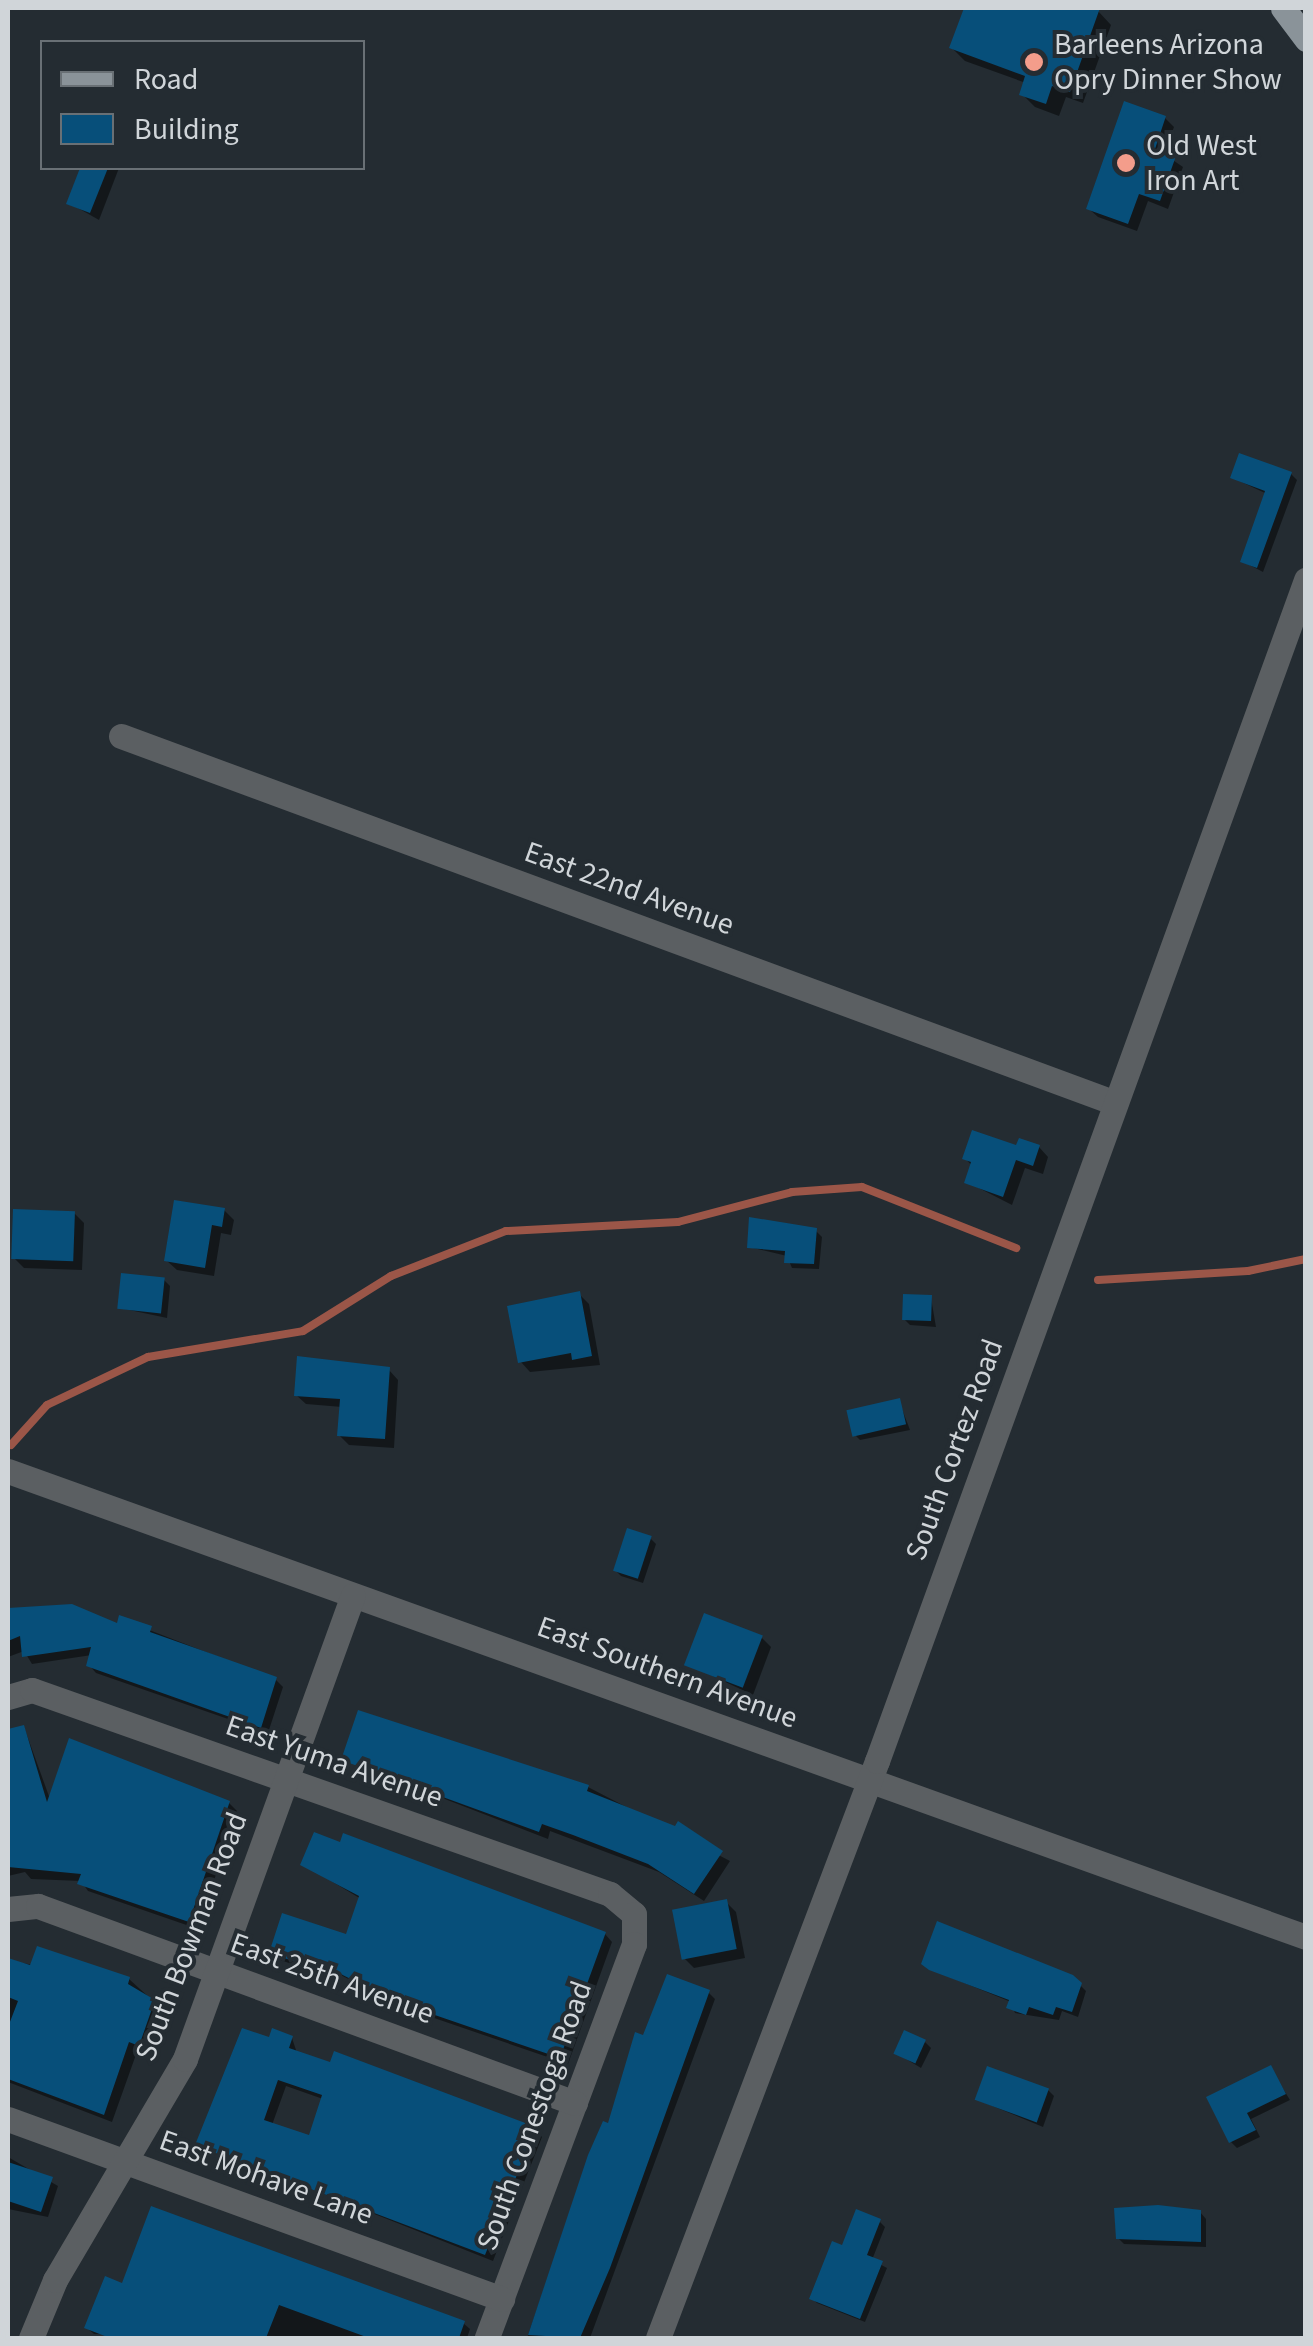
<!DOCTYPE html>
<style>
body{margin:0}
#map{position:relative;width:1313px;height:2346px;overflow:hidden;background:#242c32;font-family:"Source Sans 3",sans-serif}
div>[style]{position:absolute}
.shadow>*{inset:0;background:#0007}
.stream>*{height:8px;margin:-4px;padding:0 4px;transform-origin:4px;border-radius:4px;background:#9b5648}
.building>*{inset:0;background:#074f7a;transform-origin:0 0}
.minor>*{height:25px;margin:-12.5px;padding:0 12.5px;transform-origin:12.5px;border-radius:12.5px;background:#5b5f62}
.major>*{height:25px;margin:-12.5px;padding:0 12.5px;transform-origin:12.5px;border-radius:12.5px;background:#8a9399}
.dots>*{width:28px;height:28px;translate:-50% -50%;box-sizing:border-box;border:5px solid #242c32;border-radius:50%}
span{translate:-50% -50%;white-space:nowrap;text-align:center;line-height:1.15;-webkit-text-stroke:8px #242c32;paint-order:stroke}
.poi-label{font-size:30px;color:#d0d5d9}
.left{translate:0 -50%;text-align:left}
.street-label{font-size:30px;color:#d0d5d9}
.frame{position:absolute;inset:0;border:10px solid #d0d5d9;pointer-events:none}
.legend{position:absolute;left:40px;top:40px;width:325px;height:130px;box-sizing:border-box;background:#242c32;border:2px solid #697075;margin:0;padding:12px 18px;list-style:none;font-size:30px;color:#d0d5d9}
.legend li{display:flex;align-items:center;gap:20px;height:50px}
.legend b{width:50px;border:2px solid #697075}
</style>
<div id="map">
<div class="shadow">
<div style="clip-path:polygon(966px 8px,1098px 11px,1111px 25px,1083px 103px,1066px 97px,1059px 116px,1035px 107px,1022px 94px,1026px 83px,965px 61px,952px 48px)"></div>
<div style="clip-path:polygon(1165px 118px,1174px 127px,1164px 154px,1183px 167px,1168px 209px,1148px 201px,1137px 231px,1098px 217px,1089px 209px)"></div>
<div style="clip-path:polygon(82px 168px,119px 168px,99px 220px,69px 203px)"></div>
<div style="clip-path:polygon(1291px 474px,1297px 480px,1263px 572px,1242px 561px,1267px 494px,1233px 478px)"></div>
<div style="clip-path:polygon(1039px 1147px,1048px 1157px,1043px 1174px,1025px 1168px,1012px 1205px,967px 1182px,972px 1166px,965px 1158px)"></div>
<div style="clip-path:polygon(224px 1210px,234px 1220px,231px 1235px,221px 1233px,214px 1276px,177px 1270px,167px 1261px)"></div>
<div style="clip-path:polygon(74px 1213px,84px 1223px,82px 1270px,24px 1268px,14px 1258px)"></div>
<div style="clip-path:polygon(815px 1230px,822px 1237px,819px 1269px,792px 1268px,787px 1256px,749px 1247px)"></div>
<div style="clip-path:polygon(164px 1280px,170px 1286px,167px 1318px,120px 1308px)"></div>
<div style="clip-path:polygon(579px 1294px,589px 1304px,600px 1365px,530px 1372px,521px 1362px)"></div>
<div style="clip-path:polygon(931px 1298px,936px 1327px,910px 1325px,904px 1319px)"></div>
<div style="clip-path:polygon(389px 1370px,398px 1380px,394px 1448px,349px 1445px,339px 1435px,342px 1407px,306px 1404px,296px 1395px)"></div>
<div style="clip-path:polygon(899px 1401px,910px 1430px,860px 1440px,854px 1434px)"></div>
<div style="clip-path:polygon(650px 1538px,656px 1544px,643px 1583px,621px 1576px,615px 1570px)"></div>
<div style="clip-path:polygon(72px 1607px,118px 1626px,121px 1619px,275px 1679px,283px 1687px,268px 1733px,96px 1673px,89px 1665px,92px 1655px,32px 1664px,24px 1651px,8px 1657px,8px 1611px)"></div>
<div style="clip-path:polygon(762px 1638px,771px 1647px,753px 1695px,687px 1664px)"></div>
<div style="clip-path:polygon(24px 1727px,50px 1799px,229px 1803px,237px 1811px,198px 1929px,88px 1891px,81px 1881px,31px 1879px,25px 1872px,8px 1876px,8px 1732px)"></div>
<div style="clip-path:polygon(344px 1760px,588px 1787px,730px 1861px,704px 1901px,659px 1872px,550px 1831px,548px 1839px)"></div>
<div style="clip-path:polygon(303px 1864px,605px 1934px,612px 1942px,568px 2064px,405px 2008px,327px 1968px,325px 1975px,280px 1960px,272px 1952px,348px 1937px,361px 1899px)"></div>
<div style="clip-path:polygon(726px 1902px,736px 1912px,745px 1958px,694px 1968px,684px 1958px)"></div>
<div style="clip-path:polygon(8px 1961px,129px 1979px,163px 2010px,147px 2053px,138px 2049px,112px 2122px,8px 2082px)"></div>
<div style="clip-path:polygon(930px 1969px,1072px 1977px,1086px 1991px,1078px 2017px,1062px 2011px,1059px 2020px,1015px 2013px,1011px 2002px)"></div>
<div style="clip-path:polygon(708px 1992px,715px 1999px,590px 2338px,527px 2338px,590px 2156px,610px 2126px,645px 2038px)"></div>
<div style="clip-path:polygon(evenodd,292px 2038px,297px 2053px,534px 2129px,542px 2137px,493px 2261px,198px 2144px,270px 2040px,292px 2038px,286px 2086px,323px 2099px,311px 2139px,272px 2125px,286px 2086px)"></div>
<div style="clip-path:polygon(925px 2042px,931px 2048px,921px 2068px,896px 2053px)"></div>
<div style="clip-path:polygon(1270px 2068px,1290px 2100px,1251px 2119px,1260px 2137px,1237px 2148px,1231px 2142px)"></div>
<div style="clip-path:polygon(1048px 2090px,1054px 2096px,1043px 2127px,978px 2100px)"></div>
<div style="clip-path:polygon(8px 2157px,58px 2186px,48px 2217px,8px 2209px)"></div>
<div style="clip-path:polygon(1200px 2212px,1206px 2219px,1206px 2247px,1124px 2244px,1118px 2238px)"></div>
<div style="clip-path:polygon(880px 2222px,885px 2227px,872px 2260px,887px 2268px,865px 2322px,817px 2303px,812px 2298px,843px 2248px)"></div>
<div style="clip-path:polygon(124px 2287px,463px 2323px,470px 2329px,467px 2338px,94px 2334px,87px 2328px)"></div>
</div>
<div class="stream">
<div style="left:1098px;top:1280px;width:150px;rotate:-3.4deg"></div>
<div style="left:1248px;top:1271px;width:59px;rotate:-11.7deg"></div>
<div style="left:11px;top:1445px;width:54px;rotate:-48deg"></div>
<div style="left:47px;top:1405px;width:112px;rotate:-25.4deg"></div>
<div style="left:148px;top:1357px;width:157px;rotate:-9.5deg"></div>
<div style="left:303px;top:1331px;width:104px;rotate:-32deg"></div>
<div style="left:391px;top:1276px;width:123px;rotate:-21.4deg"></div>
<div style="left:506px;top:1231px;width:172px;rotate:-3deg"></div>
<div style="left:678px;top:1222px;width:118px;rotate:-14.7deg"></div>
<div style="left:792px;top:1192px;width:70px;rotate:-4.1deg"></div>
<div style="left:862px;top:1187px;width:166px;rotate:21.6deg"></div>
</div>
<div class="building">
<div style="clip-path:polygon(964px 8px,1100px 8px,1070px 92px,1052px 86px,1046px 104px,1019px 95px,1025px 76px,949px 48px)"></div>
<div style="clip-path:polygon(1124px 101px,1166px 116px,1155px 149px,1176px 156px,1160px 201px,1139px 194px,1128px 224px,1086px 209px)"></div>
<div style="clip-path:polygon(80px 168px,108px 168px,90px 213px,66px 204px)"></div>
<div style="clip-path:polygon(1239px 453px,1292px 472px,1257px 568px,1240px 562px,1265px 491px,1230px 478px)"></div>
<div style="clip-path:polygon(972px 1130px,1016px 1145px,1019px 1138px,1040px 1145px,1033px 1166px,1016px 1160px,1003px 1197px,964px 1183px,971px 1162px,962px 1159px)"></div>
<div style="clip-path:polygon(174px 1200px,225px 1208px,222px 1227px,212px 1225px,205px 1268px,164px 1261px)"></div>
<div style="left:13px;top:1209px;width:62px;height:50px;rotate:2deg"></div>
<div style="clip-path:polygon(749px 1217px,817px 1228px,814px 1264px,784px 1263px,785px 1251px,747px 1248px)"></div>
<div style="left:121px;top:1273px;width:44px;height:36px;rotate:6deg"></div>
<div style="clip-path:polygon(580px 1291px,592px 1356px,572px 1360px,571px 1353px,518px 1363px,507px 1306px)"></div>
<div style="left:903px;top:1294px;width:29px;height:26px;rotate:2deg"></div>
<div style="clip-path:polygon(297px 1356px,390px 1367px,385px 1439px,337px 1436px,340px 1399px,294px 1396px)"></div>
<div style="left:900px;top:1398px;width:27px;height:55px;rotate:77deg"></div>
<div style="left:627px;top:1528px;width:26px;height:45px;rotate:18deg"></div>
<div style="clip-path:polygon(72px 1604px,117px 1623px,119px 1615px,152px 1626px,150px 1632px,277px 1677px,261px 1728px,86px 1666px,91px 1647px,22px 1657px,20px 1636px,8px 1641px,8px 1608px)"></div>
<div style="left:704px;top:1613px;width:63px;height:56px;rotate:21deg"></div>
<div style="clip-path:polygon(358px 1710px,589px 1785px,587px 1791px,675px 1826px,678px 1821px,723px 1851px,694px 1894px,648px 1864px,573px 1835px,542px 1824px,539px 1832px,341px 1760px)"></div>
<div style="clip-path:polygon(24px 1725px,47px 1802px,69px 1738px,230px 1801px,189px 1922px,77px 1884px,81px 1874px,8px 1867px,8px 1729px)"></div>
<div style="clip-path:polygon(314px 1832px,340px 1842px,343px 1833px,606px 1932px,560px 2058px,394px 2001px,319px 1963px,317px 1969px,269px 1953px,282px 1913px,346px 1934px,359px 1896px,300px 1865px)"></div>
<div style="left:727px;top:1899px;width:51px;height:56px;rotate:79deg"></div>
<div style="clip-path:polygon(937px 1921px,1073px 1975px,1082px 1983px,1072px 2012px,1056px 2007px,1053px 2015px,1029px 2007px,1026px 2015px,1006px 2008px,1009px 2000px,929px 1970px,921px 1964px)"></div>
<div style="clip-path:polygon(37px 1946px,130px 1977px,128px 1984px,155px 2000px,139px 2046px,129px 2042px,104px 2115px,8px 2079px,8px 2027px,18px 2001px,8px 1997px,8px 1958px,30px 1965px)"></div>
<div style="clip-path:polygon(667px 1974px,710px 1990px,610px 2268px,580px 2338px,528px 2335px,588px 2155px,603px 2121px,608px 2123px,635px 2032px,643px 2035px)"></div>
<div style="clip-path:polygon(evenodd,242px 2028px,269px 2037px,272px 2028px,293px 2036px,289px 2048px,330px 2062px,334px 2051px,536px 2127px,485px 2255px,195px 2145px,242px 2028px,278px 2080px,322px 2095px,309px 2135px,264px 2120px,278px 2080px)"></div>
<div style="left:904px;top:2030px;width:24px;height:26px;rotate:24deg"></div>
<div style="clip-path:polygon(1271px 2065px,1286px 2094px,1247px 2113px,1256px 2130px,1229px 2143px,1206px 2097px)"></div>
<div style="left:987px;top:2066px;width:66px;height:36px;rotate:20deg"></div>
<div style="clip-path:polygon(8px 2162px,53px 2177px,41px 2212px,8px 2201px)"></div>
<div style="clip-path:polygon(1158px 2205px,1201px 2210px,1201px 2242px,1116px 2239px,1114px 2208px)"></div>
<div style="clip-path:polygon(151px 2206px,465px 2321px,459px 2338px,369px 2338px,279px 2305px,266px 2338px,110px 2338px,84px 2328px,105px 2276px,122px 2283px)"></div>
<div style="clip-path:polygon(856px 2209px,881px 2219px,867px 2255px,883px 2261px,860px 2319px,809px 2299px,832px 2241px,842px 2245px)"></div>
</div>
<div class="minor">
<div style="left:121px;top:736px;width:1060px;rotate:20.26deg"></div>
<div style="left:8px;top:1471px;width:1379px;rotate:19.75deg"></div>
<div style="left:8px;top:1697px;width:25px;rotate:-16deg"></div>
<div style="left:32px;top:1690px;width:613px;rotate:19.44deg"></div>
<div style="left:610px;top:1894px;width:31px;rotate:40deg"></div>
<div style="left:634px;top:1914px;width:30px;rotate:90deg"></div>
<div style="left:634px;top:1944px;width:421px;rotate:110.5deg"></div>
<div style="left:8px;top:1909px;width:30px;rotate:-6deg"></div>
<div style="left:38px;top:1906px;width:572px;rotate:20.15deg"></div>
<div style="left:8px;top:2119px;width:526px;rotate:20.02deg"></div>
<div style="left:31px;top:2338px;width:63px;rotate:-67.5deg"></div>
<div style="left:55px;top:2280px;width:256px;rotate:-59.5deg"></div>
<div style="left:185px;top:2059px;width:493px;rotate:-70.1deg"></div>
<div style="left:658px;top:2338px;width:617px;rotate:-69.22deg"></div>
<div style="left:877px;top:1761px;width:1257px;rotate:-70.04deg"></div>
</div>
<div class="major">
<div style="left:1283px;top:8px;width:39px;rotate:53deg"></div>
</div>
<div class="dots">
<div style="left:1034px;top:62px;background:#f49d8b"></div>
<div style="left:1126px;top:163px;background:#f49d8b"></div>
</div>
<div class="poi-label">
<span class="left" style="left:1054px;top:62px">Barleens Arizona<br>Opry Dinner Show</span>
<span class="left" style="left:1146px;top:163px">Old West<br>Iron Art</span>
</div>
<div class="street-label">
<span style="left:629px;top:889px;rotate:20deg">East 22nd Avenue</span>
<span style="left:955px;top:1450px;rotate:-70deg">South Cortez Road</span>
<span style="left:667px;top:1673px;rotate:20deg">East Southern Avenue</span>
<span style="left:334px;top:1762px;rotate:19deg">East Yuma Avenue</span>
<span style="left:192px;top:1937px;rotate:-69deg">South Bowman Road</span>
<span style="left:332px;top:1979px;rotate:20deg">East 25th Avenue</span>
<span style="left:535px;top:2116px;rotate:-70deg">South Conestoga Road</span>
<span style="left:266px;top:2178px;rotate:20deg">East Mohave Lane</span>
</div>
<div class="frame"></div>
<ul class="legend">
<li><b style="height:12px;background:#8a9399"></b>Road</li>
<li><b style="height:28px;background:#074f7a"></b>Building</li>
</ul>
</div>
